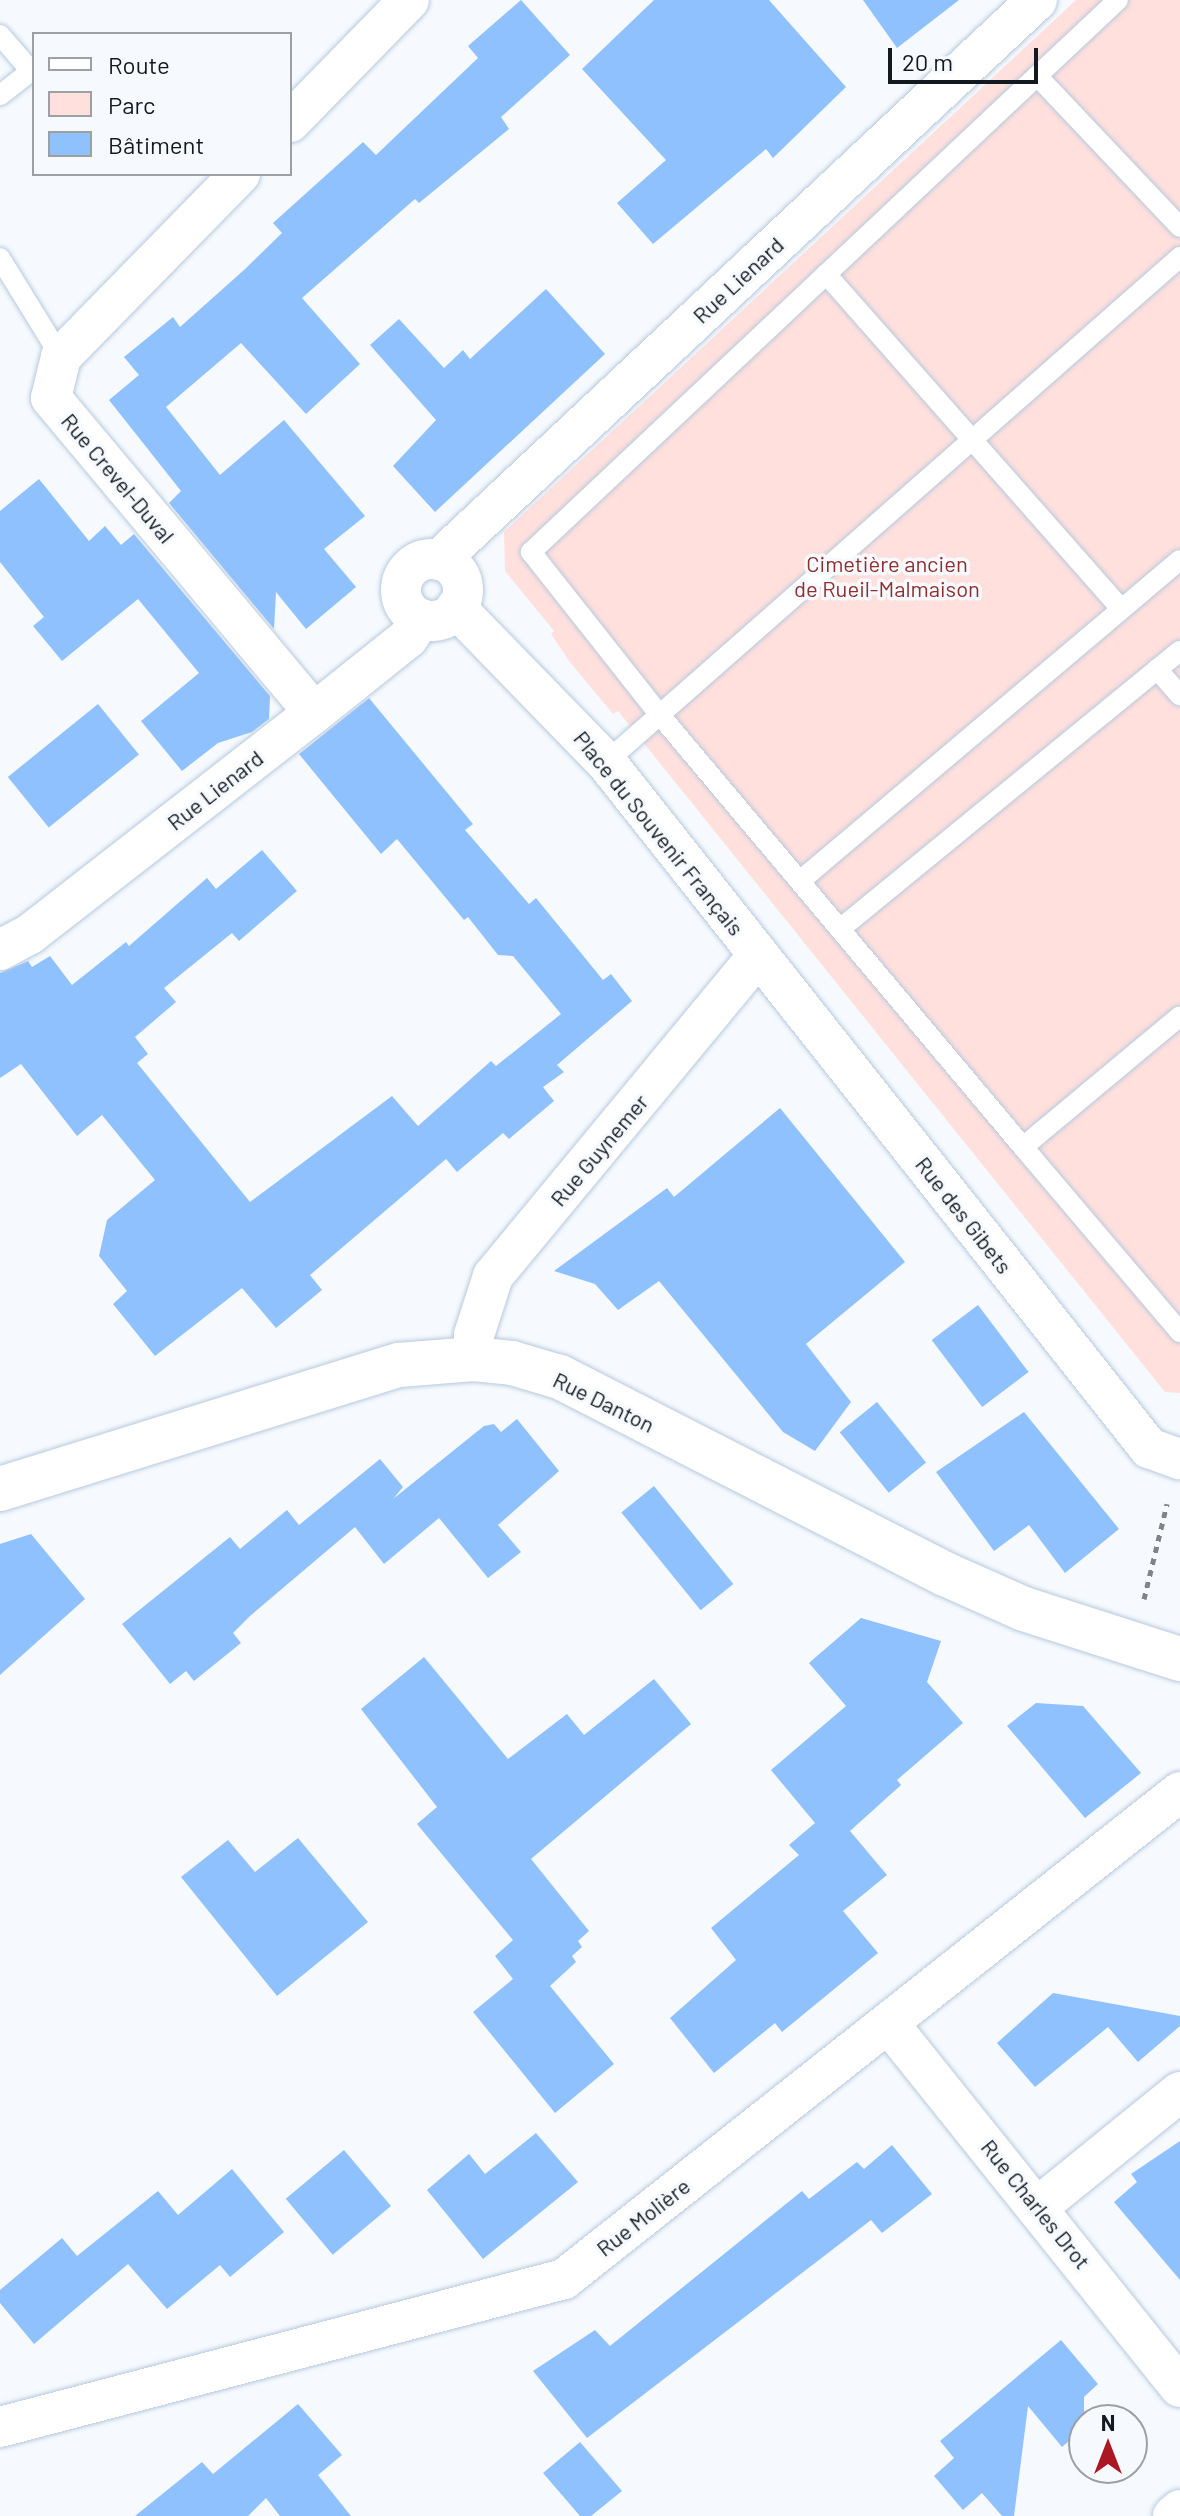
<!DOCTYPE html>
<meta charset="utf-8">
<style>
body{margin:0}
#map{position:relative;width:1180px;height:2516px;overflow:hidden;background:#f6fafe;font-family:Barlow,sans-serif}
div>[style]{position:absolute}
.green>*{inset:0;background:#ffe0dd}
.building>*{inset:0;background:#8ec1fe;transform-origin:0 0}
.path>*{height:5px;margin-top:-2.5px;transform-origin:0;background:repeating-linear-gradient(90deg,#7f8489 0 6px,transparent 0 12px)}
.roads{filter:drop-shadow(0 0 2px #b8c9dd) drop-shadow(0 0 2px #b8c9dd)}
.service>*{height:20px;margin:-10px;padding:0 10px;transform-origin:10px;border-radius:10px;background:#fff}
.minor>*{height:40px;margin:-20px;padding:0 20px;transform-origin:20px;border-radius:20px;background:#fff}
.minor>.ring{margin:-20px;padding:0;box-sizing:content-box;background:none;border:40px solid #fff;border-radius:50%}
.tertiary>*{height:44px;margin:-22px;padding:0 22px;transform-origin:22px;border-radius:22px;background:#fff}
span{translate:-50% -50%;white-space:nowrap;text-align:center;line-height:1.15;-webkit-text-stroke:7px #f6fafe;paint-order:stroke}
.street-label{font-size:22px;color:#131920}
.park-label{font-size:22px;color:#902f2e}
.legend{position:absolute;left:32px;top:32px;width:260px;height:144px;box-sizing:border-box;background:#f6fafe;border:2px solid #9ba0a5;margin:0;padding:10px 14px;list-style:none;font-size:24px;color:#131920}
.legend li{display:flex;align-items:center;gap:16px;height:40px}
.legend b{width:40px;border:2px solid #9ba0a5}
.north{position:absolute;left:1068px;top:2404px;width:80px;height:80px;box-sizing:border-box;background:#f6fafe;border:2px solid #9ba0a5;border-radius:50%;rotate:0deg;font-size:22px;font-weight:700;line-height:32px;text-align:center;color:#131920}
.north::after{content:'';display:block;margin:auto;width:28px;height:36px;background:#ab1722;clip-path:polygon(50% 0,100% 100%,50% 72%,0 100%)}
.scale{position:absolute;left:888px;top:48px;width:150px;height:36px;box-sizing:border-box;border:4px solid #131920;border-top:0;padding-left:10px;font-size:24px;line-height:28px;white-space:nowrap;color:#131920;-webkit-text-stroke:6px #f6fafe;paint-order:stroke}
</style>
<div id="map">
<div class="green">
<div style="clip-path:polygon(1076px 0,1180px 0,1180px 1393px,1165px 1392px,618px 711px,613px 714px,569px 661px,551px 634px,554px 631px,505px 571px,504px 532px)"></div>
</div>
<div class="building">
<div style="clip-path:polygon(521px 0,570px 55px,501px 117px,509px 129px,419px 203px,415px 199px,302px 298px,360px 364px,306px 414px,241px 343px,166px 407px,220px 475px,284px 420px,365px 516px,324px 549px,356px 587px,306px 629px,276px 592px,274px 629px,169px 503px,181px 491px,109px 400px,139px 375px,124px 357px,173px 317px,180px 327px,244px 270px,282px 233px,273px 223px,363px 142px,376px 155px,478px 58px,468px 46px)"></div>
<div style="clip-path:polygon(654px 0,769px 0,846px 87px,773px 158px,766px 149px,653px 244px,617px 203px,666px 160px,582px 69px)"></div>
<div style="clip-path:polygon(863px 0,959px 0,897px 48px)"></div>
<div style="clip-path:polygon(546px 289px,605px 354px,435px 512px,393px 466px,436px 420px,370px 345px,399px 319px,444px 368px,463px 350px,470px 359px)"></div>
<div style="clip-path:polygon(39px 479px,89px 541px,105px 526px,121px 545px,134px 534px,270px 696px,269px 719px,252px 732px,218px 743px,182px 771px,141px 721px,199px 673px,138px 599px,62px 661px,33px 626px,44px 617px,0 562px,0 511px)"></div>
<div style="clip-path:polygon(369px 698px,473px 824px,465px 830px,529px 904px,536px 898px,603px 980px,611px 974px,632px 1001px,557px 1065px,564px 1072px,543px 1087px,554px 1101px,509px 1139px,503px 1133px,457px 1172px,446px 1159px,310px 1275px,322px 1290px,276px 1328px,242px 1288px,155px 1356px,113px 1304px,127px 1291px,99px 1256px,107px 1220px,155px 1180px,102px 1115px,77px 1136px,21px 1064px,0 1078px,0 973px,28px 961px,32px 967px,50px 956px,72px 985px,126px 942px,129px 946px,207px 878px,216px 889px,262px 850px,297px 891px,239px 941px,232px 933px,164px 988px,176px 1002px,135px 1037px,148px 1054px,137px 1063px,250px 1202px,392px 1096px,418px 1126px,491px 1061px,496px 1066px,561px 1014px,513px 956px,498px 955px,468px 917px,464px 920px,397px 839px,381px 854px,299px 754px)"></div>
<div style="left:98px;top:704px;width:65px;height:116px;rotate:51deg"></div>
<div style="clip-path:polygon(780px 1108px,905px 1262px,806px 1344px,851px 1402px,815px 1451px,783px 1432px,659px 1281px,618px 1310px,595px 1284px,554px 1271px,667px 1188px,674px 1197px)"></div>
<div style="left:978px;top:1305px;width:84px;height:58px;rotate:53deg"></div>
<div style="left:877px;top:1402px;width:78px;height:48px;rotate:51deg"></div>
<div style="clip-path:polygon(1024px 1412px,1119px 1529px,1065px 1573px,1029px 1525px,994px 1551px,936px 1472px)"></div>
<div style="clip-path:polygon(517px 1419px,559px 1471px,498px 1525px,521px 1552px,488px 1578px,439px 1518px,384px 1564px,355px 1527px,250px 1616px,233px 1633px,241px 1643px,194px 1681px,186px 1671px,170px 1684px,122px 1624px,230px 1537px,240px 1549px,287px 1510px,299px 1525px,380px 1459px,403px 1487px,393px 1499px,484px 1426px,494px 1424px,501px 1432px)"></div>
<div style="left:654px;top:1486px;width:126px;height:42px;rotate:51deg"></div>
<div style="clip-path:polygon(31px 1534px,85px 1599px,0 1675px,0 1544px)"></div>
<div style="clip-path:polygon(861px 1618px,941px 1641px,927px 1682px,963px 1723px,897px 1780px,901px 1785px,850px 1831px,887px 1875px,843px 1911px,878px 1953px,782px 2032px,775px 2023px,714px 2073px,670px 2018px,736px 1960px,711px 1928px,799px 1855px,789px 1845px,815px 1823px,771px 1770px,846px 1706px,809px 1663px)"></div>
<div style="clip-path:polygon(424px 1657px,508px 1759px,567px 1714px,584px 1735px,654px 1679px,691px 1724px,531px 1859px,589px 1931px,578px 1941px,582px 1947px,572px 1956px,576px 1962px,550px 1986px,614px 2064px,555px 2113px,473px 2012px,513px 1979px,495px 1956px,513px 1940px,417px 1824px,437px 1807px,361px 1709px)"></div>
<div style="clip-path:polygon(1036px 1703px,1083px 1706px,1141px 1773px,1085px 1818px,1007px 1726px)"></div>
<div style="clip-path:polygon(298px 1838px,368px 1922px,277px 1996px,181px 1877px,228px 1840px,255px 1872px)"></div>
<div style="clip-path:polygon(1053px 1993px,1180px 2016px,1180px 2026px,1138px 2062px,1108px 2027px,1035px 2087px,997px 2043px)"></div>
<div style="clip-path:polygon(536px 2133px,578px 2182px,483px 2259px,427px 2190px,469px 2154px,485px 2174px)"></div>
<div style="clip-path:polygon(1180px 2141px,1180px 2280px,1114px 2202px,1137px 2182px,1131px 2174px)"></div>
<div style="clip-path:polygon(892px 2145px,932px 2194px,882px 2233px,871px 2220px,587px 2438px,533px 2371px,595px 2330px,610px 2346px,802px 2191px,809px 2199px,857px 2162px,864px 2169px)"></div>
<div style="left:344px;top:2150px;width:73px;height:76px;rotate:50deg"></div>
<div style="clip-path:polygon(232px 2169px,284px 2232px,230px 2277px,220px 2265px,167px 2309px,128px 2264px,34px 2344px,0 2303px,0 2290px,62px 2238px,77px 2256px,158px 2191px,178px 2215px)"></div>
<div style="clip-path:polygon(1061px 2340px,1098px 2384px,1084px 2397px,1084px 2428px,1062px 2447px,1028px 2406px,1014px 2516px,1002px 2516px,982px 2493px,963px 2510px,934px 2476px,954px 2458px,940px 2441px)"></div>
<div style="clip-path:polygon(298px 2404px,342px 2455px,318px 2475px,351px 2516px,280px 2516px,266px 2498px,248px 2516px,135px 2516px,202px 2462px,213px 2474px)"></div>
<div style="clip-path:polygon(580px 2442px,622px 2491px,591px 2516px,580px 2516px,543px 2473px)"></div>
</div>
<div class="path">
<div style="left:1144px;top:1599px;width:98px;rotate:-76.4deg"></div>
</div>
<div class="roads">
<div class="service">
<div style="left:0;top:35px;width:48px;rotate:49.3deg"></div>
<div style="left:31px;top:71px;width:39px;rotate:142deg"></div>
<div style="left:1037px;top:76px;width:111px;rotate:-43.2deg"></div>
<div style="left:1180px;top:227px;width:208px;rotate:-133.4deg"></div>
<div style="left:1037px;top:76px;width:695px;rotate:136.75deg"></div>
<div style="left:531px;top:552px;width:206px;rotate:51.7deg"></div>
<div style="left:659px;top:714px;width:566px;rotate:49.95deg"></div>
<div style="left:1023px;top:1147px;width:204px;rotate:-39.8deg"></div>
<div style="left:0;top:258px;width:116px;rotate:58.4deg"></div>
<div style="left:826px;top:274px;width:446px;rotate:48.6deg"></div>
<div style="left:1157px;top:669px;width:35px;rotate:49deg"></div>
<div style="left:606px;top:762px;width:765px;rotate:-41.34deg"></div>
<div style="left:800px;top:881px;width:497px;rotate:-40.2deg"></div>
<div style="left:840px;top:929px;width:439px;rotate:-39.3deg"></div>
<div style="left:1023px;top:1147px;width:243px;rotate:49.7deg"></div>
</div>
<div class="minor">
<div style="left:290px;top:122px;width:170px;rotate:-45.7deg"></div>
<div style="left:240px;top:174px;width:256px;rotate:134.4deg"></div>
<div style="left:61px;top:357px;width:42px;rotate:103.7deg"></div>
<div style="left:51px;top:398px;width:410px;rotate:50.1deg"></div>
<div class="ring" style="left:401px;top:559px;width:22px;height:22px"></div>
<div style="left:439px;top:560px;width:819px;rotate:-43.12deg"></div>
<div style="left:456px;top:608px;width:215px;rotate:45.8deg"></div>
<div style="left:606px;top:762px;width:875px;rotate:51.64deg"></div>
<div style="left:1149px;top:1448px;width:33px;rotate:20deg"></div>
<div style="left:0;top:950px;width:34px;rotate:-28deg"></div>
<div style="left:30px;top:934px;width:360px;rotate:-37.9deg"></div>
<div style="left:314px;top:713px;width:120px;rotate:-38.6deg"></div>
<div style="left:408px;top:638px;width:23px;rotate:-56deg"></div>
<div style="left:474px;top:1359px;width:24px;rotate:-90deg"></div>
<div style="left:474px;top:1335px;width:62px;rotate:-72.1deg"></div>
<div style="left:493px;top:1276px;width:415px;rotate:-50.4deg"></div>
<div style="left:889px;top:2024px;width:465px;rotate:51.3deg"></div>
<div style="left:1039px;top:2206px;width:181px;rotate:-39deg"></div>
<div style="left:0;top:2427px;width:583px;rotate:-14.7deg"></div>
<div style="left:564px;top:2279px;width:785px;rotate:-38.33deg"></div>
<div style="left:1173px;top:2516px;width:9px;rotate:-41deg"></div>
</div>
<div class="tertiary">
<div style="left:0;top:1489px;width:418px;rotate:-17.3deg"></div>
<div style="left:399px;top:1365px;width:75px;rotate:-4.6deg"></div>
<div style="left:474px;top:1359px;width:38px;rotate:6deg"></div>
<div style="left:512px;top:1363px;width:50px;rotate:16.3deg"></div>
<div style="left:560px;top:1377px;width:432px;rotate:27.1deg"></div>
<div style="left:945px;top:1574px;width:86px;rotate:23.9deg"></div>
<div style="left:1024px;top:1609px;width:164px;rotate:17.8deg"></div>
</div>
</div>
<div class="street-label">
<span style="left:738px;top:280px;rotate:-43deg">Rue Lienard</span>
<span style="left:118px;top:478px;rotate:50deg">Rue Crevel-Duval</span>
<span style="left:215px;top:790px;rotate:-38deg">Rue Lienard</span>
<span style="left:659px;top:833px;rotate:51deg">Place du Souvenir Français</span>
<span style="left:599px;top:1150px;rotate:-50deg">Rue Guynemer</span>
<span style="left:964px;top:1215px;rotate:52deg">Rue des Gibets</span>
<span style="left:604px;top:1402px;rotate:26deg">Rue Danton</span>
<span style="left:1036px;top:2204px;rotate:51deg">Rue Charles Drot</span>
<span style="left:643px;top:2217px;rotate:-38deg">Rue Molière</span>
</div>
<div class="park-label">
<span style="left:887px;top:576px">Cimetière ancien<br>de Rueil-Malmaison</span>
</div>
<ul class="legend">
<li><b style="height:10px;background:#fff"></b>Route</li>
<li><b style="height:22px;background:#ffe0dd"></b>Parc</li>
<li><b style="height:22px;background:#8ec1fe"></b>Bâtiment</li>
</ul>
<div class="north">N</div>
<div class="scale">20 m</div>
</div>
